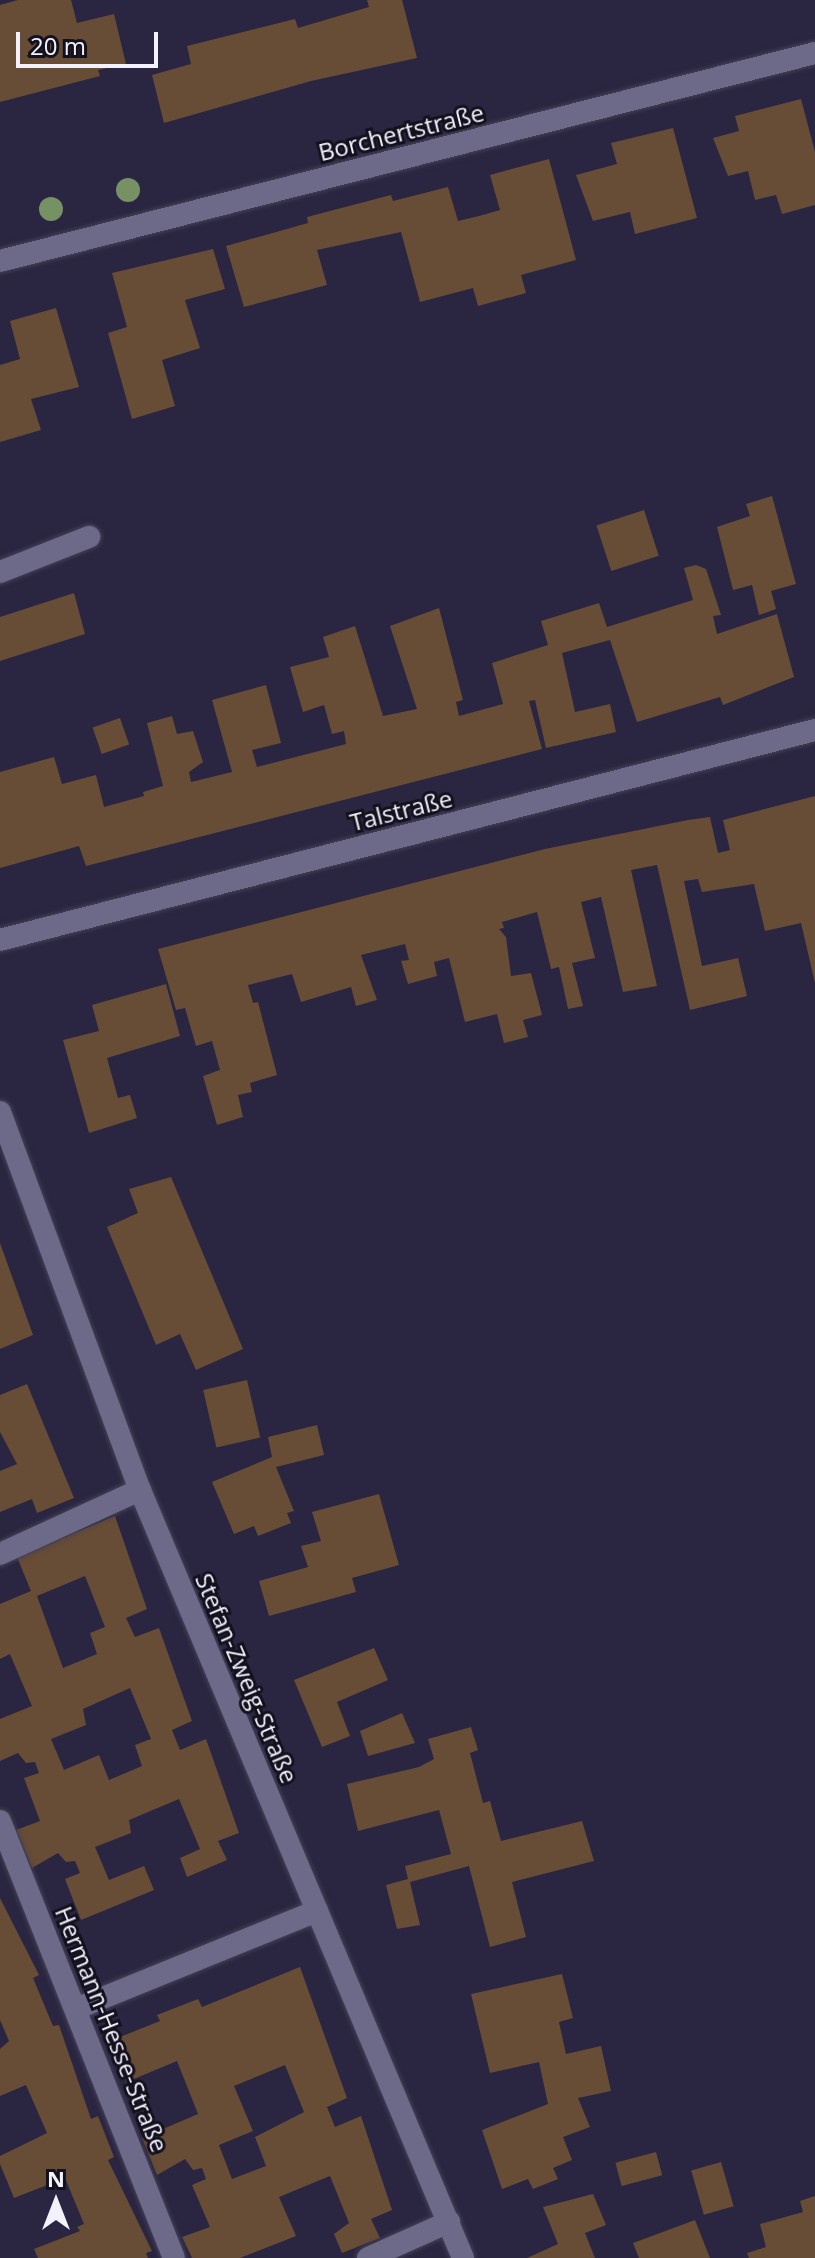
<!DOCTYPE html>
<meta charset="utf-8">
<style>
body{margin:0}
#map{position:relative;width:815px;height:2258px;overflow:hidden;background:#2a2641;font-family:"Open Sans",sans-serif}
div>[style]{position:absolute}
.building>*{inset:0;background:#674c36;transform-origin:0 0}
.roads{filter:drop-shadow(0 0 2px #444056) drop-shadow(0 0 2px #444056)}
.service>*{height:22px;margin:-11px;padding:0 11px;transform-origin:11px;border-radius:11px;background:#6c6989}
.minor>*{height:22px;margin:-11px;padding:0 11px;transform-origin:11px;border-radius:11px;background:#6c6989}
.trees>*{width:24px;height:24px;margin:-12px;border-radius:50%;background:#769265}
span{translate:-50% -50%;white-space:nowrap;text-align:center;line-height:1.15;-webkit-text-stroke:6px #13111d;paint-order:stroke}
.street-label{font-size:24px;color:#f2f1fc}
.north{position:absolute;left:16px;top:2162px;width:80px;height:80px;-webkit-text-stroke:6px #13111d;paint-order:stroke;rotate:0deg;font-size:22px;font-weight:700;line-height:32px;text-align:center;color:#f2f1fc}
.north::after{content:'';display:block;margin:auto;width:28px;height:36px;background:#f2f1fc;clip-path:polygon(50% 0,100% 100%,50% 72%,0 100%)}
.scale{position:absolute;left:16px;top:32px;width:142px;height:36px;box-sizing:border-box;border:4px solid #f2f1fc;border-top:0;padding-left:10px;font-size:24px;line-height:28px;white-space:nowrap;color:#f2f1fc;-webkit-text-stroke:6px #13111d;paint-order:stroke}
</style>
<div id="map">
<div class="building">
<div style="clip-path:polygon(18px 0,71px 0,77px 23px,114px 14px,126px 64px,98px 70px,100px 76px,0 102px,0 5px)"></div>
<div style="clip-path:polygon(367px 0,402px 0,417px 58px,311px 81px,164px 123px,152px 75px,191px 64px,187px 46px,295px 19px,298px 28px,369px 7px)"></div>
<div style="clip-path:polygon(801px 99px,815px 152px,815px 205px,782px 214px,776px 195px,755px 200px,748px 171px,728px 176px,713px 138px,739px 131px,735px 116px)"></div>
<div style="clip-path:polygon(673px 128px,697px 218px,635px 234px,630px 212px,593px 221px,576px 175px,617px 164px,611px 143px)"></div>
<div style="clip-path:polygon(549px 159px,576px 260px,521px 275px,526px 293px,478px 306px,473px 288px,420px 302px,401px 232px,317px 250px,327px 285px,244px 307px,226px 246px,308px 223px,307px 217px,391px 195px,393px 201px,448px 187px,458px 221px,479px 216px,500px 210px,490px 175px)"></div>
<div style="clip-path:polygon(213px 249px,225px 289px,185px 300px,200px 348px,162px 360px,175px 406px,132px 419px,108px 333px,127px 327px,112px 273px)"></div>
<div style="clip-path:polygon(56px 308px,79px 387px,31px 399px,41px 430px,0 442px,0 365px,20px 359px,10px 321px)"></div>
<div style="clip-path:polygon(772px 496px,796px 584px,771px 591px,776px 609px,759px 615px,752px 585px,733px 590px,717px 527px,750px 516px,746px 504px)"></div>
<div style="left:644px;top:510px;width:48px;height:50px;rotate:72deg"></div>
<div style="clip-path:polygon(696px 565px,706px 569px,721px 615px,713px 616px,717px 634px,777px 614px,794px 677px,723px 705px,720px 697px,637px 722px,610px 640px,562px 653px,575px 712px,610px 704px,616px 732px,546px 748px,535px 700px,529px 701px,542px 749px,86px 866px,79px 846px,0 868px,0 772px,54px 757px,62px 784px,96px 775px,104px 807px,144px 796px,143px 792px,163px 786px,147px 723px,172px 716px,177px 734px,193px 731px,203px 762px,189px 772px,191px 782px,232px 772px,212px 700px,266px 685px,281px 743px,252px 750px,257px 767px,346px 744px,344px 731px,332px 734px,324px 705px,303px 712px,290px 667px,329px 657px,323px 637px,355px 626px,383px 716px,417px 709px,390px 626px,439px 608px,463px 700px,456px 702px,459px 716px,503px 704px,492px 663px,548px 645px,541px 621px,599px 603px,607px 627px,693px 600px,684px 568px)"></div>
<div style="clip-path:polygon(74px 593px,85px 634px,0 661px,0 617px)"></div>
<div style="left:120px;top:718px;width:28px;height:29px;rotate:71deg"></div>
<div style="clip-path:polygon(815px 796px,815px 983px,801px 923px,765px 931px,754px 884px,702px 892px,698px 879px,684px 881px,702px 966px,738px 958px,747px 996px,690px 1010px,657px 865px,631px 870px,657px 986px,623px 992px,601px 897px,581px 902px,595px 958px,572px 963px,583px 1006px,568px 1009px,559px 967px,551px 969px,537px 912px,502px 922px,504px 928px,499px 929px,506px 937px,511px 976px,531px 973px,542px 1015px,523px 1020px,528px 1037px,504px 1043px,497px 1014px,465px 1022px,449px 958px,434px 962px,437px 976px,408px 984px,401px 961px,409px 960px,405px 944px,361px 955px,377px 1000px,356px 1006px,351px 987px,301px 1002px,292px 974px,248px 985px,253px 1003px,258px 1002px,277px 1075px,250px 1083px,252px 1092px,238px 1095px,243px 1117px,217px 1125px,203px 1076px,220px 1070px,212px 1041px,196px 1046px,185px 1008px,176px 1010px,158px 949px,545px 849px,688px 820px,710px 817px,718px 853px,730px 850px,723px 820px)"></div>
<div style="clip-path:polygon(166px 984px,180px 1036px,107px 1058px,118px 1098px,130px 1095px,137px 1118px,89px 1133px,63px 1040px,99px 1031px,92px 1005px)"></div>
<div style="clip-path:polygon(171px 1177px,243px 1349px,196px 1370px,180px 1334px,156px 1345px,107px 1227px,138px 1213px,129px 1189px)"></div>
<div style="clip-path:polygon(0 1243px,33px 1335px,0 1349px)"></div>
<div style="left:247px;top:1380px;width:59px;height:45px;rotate:77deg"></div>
<div style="clip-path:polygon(27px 1384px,74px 1498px,37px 1513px,32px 1499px,0 1512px,0 1471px,17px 1464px,0 1432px,0 1395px)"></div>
<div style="clip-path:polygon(317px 1425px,324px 1455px,276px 1467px,294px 1511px,287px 1513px,291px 1523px,258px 1536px,254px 1526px,234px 1534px,212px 1482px,272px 1457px,268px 1437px)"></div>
<div style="clip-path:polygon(379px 1494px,399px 1565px,352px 1578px,356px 1592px,269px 1616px,259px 1581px,308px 1567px,301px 1546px,321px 1541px,312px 1512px)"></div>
<div style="clip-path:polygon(evenodd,115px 1516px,147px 1609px,126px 1618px,135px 1637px,159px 1628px,192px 1721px,172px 1730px,180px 1750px,206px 1739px,239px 1833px,218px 1841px,227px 1860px,187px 1877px,180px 1858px,200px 1849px,179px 1799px,129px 1820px,131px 1833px,95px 1847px,109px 1880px,144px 1866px,154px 1890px,81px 1920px,65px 1879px,80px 1873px,75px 1861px,66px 1862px,58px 1853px,32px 1868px,16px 1830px,40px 1821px,24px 1778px,39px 1773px,35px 1762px,26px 1763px,18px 1753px,0 1761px,0 1719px,32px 1706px,10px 1654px,0 1659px,0 1604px,31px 1591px,17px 1557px,115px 1516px,85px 1576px,105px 1627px,90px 1633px,97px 1654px,63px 1668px,37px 1596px,85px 1576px,115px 1516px,130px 1688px,151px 1739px,135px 1745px,142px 1766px,109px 1780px,99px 1755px,64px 1770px,51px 1739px,86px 1725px,83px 1709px,130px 1688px)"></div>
<div style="clip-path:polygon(374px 1648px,388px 1680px,337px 1702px,350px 1736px,322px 1747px,294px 1680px)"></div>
<div style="clip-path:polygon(402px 1713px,415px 1743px,368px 1756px,360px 1731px)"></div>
<div style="clip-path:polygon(471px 1727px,478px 1750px,470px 1753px,483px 1803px,490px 1801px,501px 1841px,582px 1821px,594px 1861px,512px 1882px,526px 1937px,490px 1947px,469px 1866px,410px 1882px,420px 1925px,397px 1929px,386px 1885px,408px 1879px,405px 1866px,451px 1854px,439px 1810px,358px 1831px,347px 1784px,419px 1767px,434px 1759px,428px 1739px)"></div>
<div style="clip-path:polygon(0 1898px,39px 1975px,33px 1978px,53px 2026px,59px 2025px,91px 2119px,98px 2116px,114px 2157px,108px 2160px,152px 2251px,146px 2253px,148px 2258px,38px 2258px,34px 2249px,80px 2231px,77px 2227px,84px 2224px,65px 2178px,14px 2198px,0 2164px,0 2156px,47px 2133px,26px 2085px,0 2096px,0 2049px,9px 2041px,0 2020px)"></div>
<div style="clip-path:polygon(evenodd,300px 1967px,347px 2098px,327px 2107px,335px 2127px,361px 2116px,392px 2210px,371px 2219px,380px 2238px,342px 2253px,334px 2234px,349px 2223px,330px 2176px,279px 2197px,296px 2236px,240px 2258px,192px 2258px,182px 2237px,210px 2227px,192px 2185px,206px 2179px,202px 2168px,193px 2170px,185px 2159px,157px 2175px,142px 2138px,198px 2114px,177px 2061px,129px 2081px,129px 2089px,110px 2041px,160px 2021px,157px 2015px,198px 1999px,202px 2007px,300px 1967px,285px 2065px,304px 2112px,255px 2137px,266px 2166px,232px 2179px,219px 2145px,253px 2131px,234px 2086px,285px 2065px)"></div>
<div style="clip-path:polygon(562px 1974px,573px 2018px,559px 2022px,566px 2054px,601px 2046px,611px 2091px,578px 2098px,590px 2127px,563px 2137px,572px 2160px,553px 2168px,558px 2179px,533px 2189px,528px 2179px,502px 2189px,482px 2130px,548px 2104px,539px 2062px,490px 2073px,471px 1994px)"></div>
<div style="left:656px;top:2152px;width:24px;height:42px;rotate:75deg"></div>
<div style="left:721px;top:2162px;width:46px;height:31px;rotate:74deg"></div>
<div style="clip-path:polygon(593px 2194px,606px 2225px,585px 2233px,595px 2258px,527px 2258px,558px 2244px,543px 2207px)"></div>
<div style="clip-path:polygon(815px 2196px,815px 2258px,749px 2258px,747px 2253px,766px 2247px,760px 2224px,803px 2212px,800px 2201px)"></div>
<div style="clip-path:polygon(695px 2220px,710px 2258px,639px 2258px,633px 2243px)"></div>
</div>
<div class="roads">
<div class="service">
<div style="left:0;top:572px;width:96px;rotate:-21.5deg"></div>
</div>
<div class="minor">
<div style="left:0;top:261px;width:841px;rotate:-14.32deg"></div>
<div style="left:0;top:940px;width:842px;rotate:-14.45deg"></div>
<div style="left:0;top:1112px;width:403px;rotate:69.7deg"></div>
<div style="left:140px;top:1490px;width:833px;rotate:67.19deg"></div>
<div style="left:0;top:1554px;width:154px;rotate:-24.6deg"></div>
<div style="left:0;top:1821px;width:470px;rotate:68.3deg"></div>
<div style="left:78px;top:2008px;width:258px;rotate:-22.1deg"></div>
<div style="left:368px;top:2258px;width:89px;rotate:-24deg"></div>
</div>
</div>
<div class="trees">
<div style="left:128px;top:190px"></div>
<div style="left:51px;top:209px"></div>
</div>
<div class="street-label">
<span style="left:401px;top:132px;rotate:-14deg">Borchertstraße</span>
<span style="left:401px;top:810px;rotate:-14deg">Talstraße</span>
<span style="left:247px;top:1678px;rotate:67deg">Stefan-Zweig-Straße</span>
<span style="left:112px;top:2029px;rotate:68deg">Hermann-Hesse-Straße</span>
</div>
<div class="north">N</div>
<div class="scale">20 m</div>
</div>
